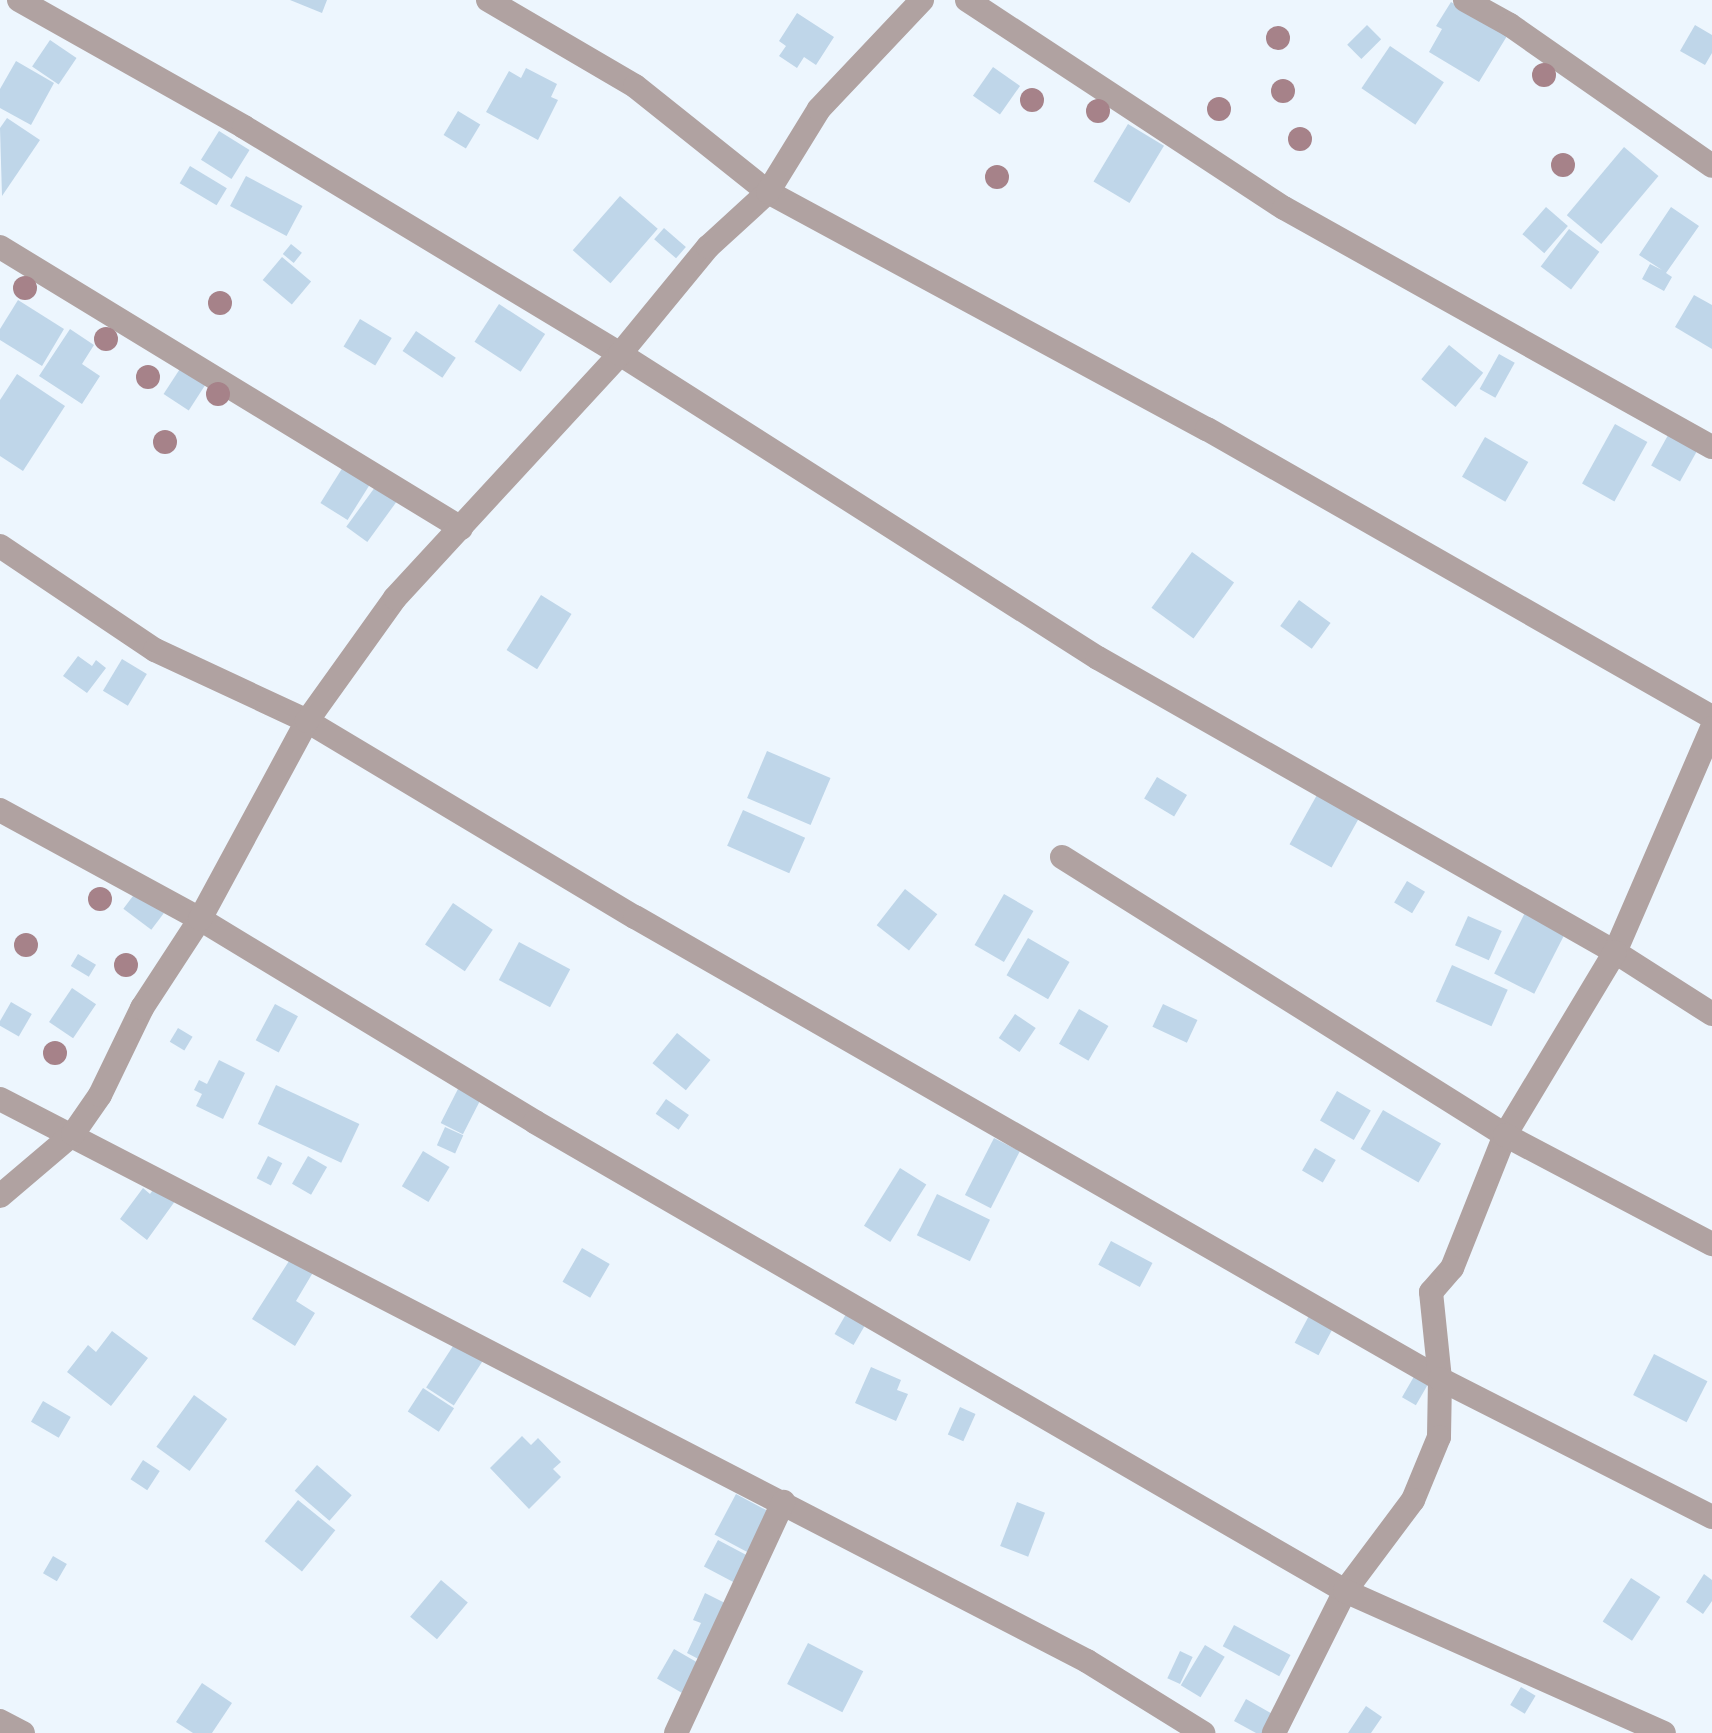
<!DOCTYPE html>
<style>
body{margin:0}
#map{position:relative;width:1712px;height:1733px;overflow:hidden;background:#edf6fe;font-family:"Zilla Slab",serif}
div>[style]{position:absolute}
.building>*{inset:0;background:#bfd6e9;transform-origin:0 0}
.minor>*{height:24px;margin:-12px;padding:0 12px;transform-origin:12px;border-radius:12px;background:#b0a2a1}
.trees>*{width:24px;height:24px;margin:-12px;border-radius:50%;background:#a68289}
span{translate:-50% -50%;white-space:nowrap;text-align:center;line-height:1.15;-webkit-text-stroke:8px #edf6fe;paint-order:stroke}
</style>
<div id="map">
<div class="building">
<div style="clip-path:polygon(290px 0,327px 0,322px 13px)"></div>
<div style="clip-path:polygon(1451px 2px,1507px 36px,1479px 82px,1429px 52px,1442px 29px,1436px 26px)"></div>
<div style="clip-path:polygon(797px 13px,834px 37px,816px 65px,804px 57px,797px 68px,779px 56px,786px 46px,779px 41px)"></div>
<div style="left:1367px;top:25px;width:20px;height:28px;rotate:45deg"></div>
<div style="clip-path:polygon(1695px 25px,1712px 35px,1712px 53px,1705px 65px,1680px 51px)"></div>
<div style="left:50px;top:40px;width:32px;height:32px;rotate:34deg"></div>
<div style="left:1390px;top:46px;width:65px;height:51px;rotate:34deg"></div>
<div style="clip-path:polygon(16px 61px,54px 83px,31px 125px,0 108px,0 89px)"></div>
<div style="left:993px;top:67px;width:33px;height:35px;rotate:35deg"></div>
<div style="clip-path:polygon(526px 68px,557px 84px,551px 97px,558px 100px,538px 140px,486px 112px,509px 71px,521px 78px)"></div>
<div style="left:458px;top:111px;width:26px;height:28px;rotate:31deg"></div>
<div style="clip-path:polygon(7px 118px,40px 140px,2px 196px,0 128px)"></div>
<div style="left:1128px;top:124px;width:42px;height:67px;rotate:31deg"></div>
<div style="left:219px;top:131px;width:36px;height:34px;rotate:32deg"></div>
<div style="left:1624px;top:147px;width:45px;height:89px;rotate:40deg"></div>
<div style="left:190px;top:166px;width:43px;height:20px;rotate:31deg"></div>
<div style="left:246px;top:176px;width:64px;height:34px;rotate:28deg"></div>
<div style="left:620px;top:196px;width:50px;height:72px;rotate:41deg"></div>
<div style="left:1546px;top:207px;width:29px;height:36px;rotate:41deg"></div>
<div style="clip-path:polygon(1671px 207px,1699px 226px,1666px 273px,1672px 277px,1664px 291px,1642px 279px,1650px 264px,1662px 270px,1639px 255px)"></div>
<div style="left:664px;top:228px;width:29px;height:15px;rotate:41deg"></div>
<div style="left:1569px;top:229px;width:38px;height:47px;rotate:37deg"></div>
<div style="left:291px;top:244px;width:14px;height:13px;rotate:39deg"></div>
<div style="left:282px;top:257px;width:38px;height:30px;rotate:40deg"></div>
<div style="clip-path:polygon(1694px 295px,1712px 305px,1712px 349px,1675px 327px)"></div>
<div style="clip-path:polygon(18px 300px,64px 329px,42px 366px,0 340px,0 329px)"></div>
<div style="left:499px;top:304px;width:55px;height:45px;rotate:33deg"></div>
<div style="left:360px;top:319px;width:37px;height:32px;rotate:31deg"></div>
<div style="clip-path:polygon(70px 329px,94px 345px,82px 364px,100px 376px,82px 404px,39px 376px)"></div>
<div style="left:416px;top:331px;width:48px;height:24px;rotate:34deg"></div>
<div style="left:1449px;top:345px;width:44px;height:44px;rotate:39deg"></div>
<div style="left:1499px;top:354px;width:18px;height:40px;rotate:29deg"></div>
<div style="left:187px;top:358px;width:30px;height:43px;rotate:33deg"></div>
<div style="clip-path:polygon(17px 374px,65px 406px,23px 471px,0 456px,0 400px)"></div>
<div style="left:1615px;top:424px;width:37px;height:68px;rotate:29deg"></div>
<div style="left:1672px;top:428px;width:33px;height:43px;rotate:29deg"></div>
<div style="left:1485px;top:437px;width:50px;height:46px;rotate:30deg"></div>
<div style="left:348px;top:459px;width:32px;height:52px;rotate:32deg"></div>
<div style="left:378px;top:483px;width:26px;height:54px;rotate:36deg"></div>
<div style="left:1192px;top:552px;width:52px;height:69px;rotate:36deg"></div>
<div style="left:541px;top:595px;width:36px;height:65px;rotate:32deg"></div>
<div style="left:1299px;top:600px;width:39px;height:32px;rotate:36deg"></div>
<div style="clip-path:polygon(78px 656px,92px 666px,96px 660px,106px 668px,87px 693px,63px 676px)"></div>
<div style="left:122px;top:659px;width:29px;height:37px;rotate:31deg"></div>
<div style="left:767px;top:751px;width:69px;height:51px;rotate:23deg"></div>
<div style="left:1157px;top:777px;width:35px;height:25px;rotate:31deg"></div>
<div style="left:1323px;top:784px;width:48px;height:69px;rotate:29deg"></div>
<div style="left:743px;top:810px;width:68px;height:39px;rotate:24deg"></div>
<div style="left:1407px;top:881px;width:21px;height:25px;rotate:31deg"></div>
<div style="left:905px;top:889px;width:41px;height:46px;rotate:38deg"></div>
<div style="left:136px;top:892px;width:35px;height:21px;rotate:37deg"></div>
<div style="left:1004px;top:894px;width:34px;height:59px;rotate:30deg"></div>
<div style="left:453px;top:903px;width:48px;height:50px;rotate:34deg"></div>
<div style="left:1530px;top:903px;width:45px;height:79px;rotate:27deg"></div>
<div style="left:1468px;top:916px;width:37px;height:32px;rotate:24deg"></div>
<div style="left:1028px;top:938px;width:48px;height:43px;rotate:30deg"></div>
<div style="left:519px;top:942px;width:58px;height:43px;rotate:28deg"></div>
<div style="left:78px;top:954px;width:21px;height:14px;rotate:31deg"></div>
<div style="left:1452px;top:965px;width:61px;height:40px;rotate:24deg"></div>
<div style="left:72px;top:988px;width:29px;height:41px;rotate:34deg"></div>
<div style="left:11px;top:1002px;width:24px;height:26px;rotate:30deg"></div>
<div style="left:275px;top:1004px;width:26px;height:41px;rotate:28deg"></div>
<div style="left:1163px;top:1004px;width:38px;height:25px;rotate:25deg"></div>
<div style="left:1079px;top:1009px;width:34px;height:40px;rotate:30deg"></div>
<div style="left:1015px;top:1014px;width:25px;height:29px;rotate:34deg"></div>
<div style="left:178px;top:1028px;width:17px;height:16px;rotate:31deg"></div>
<div style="left:677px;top:1033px;width:43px;height:39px;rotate:39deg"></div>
<div style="clip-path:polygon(219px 1060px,245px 1073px,223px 1119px,196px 1106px,202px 1094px,194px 1090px,199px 1080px,207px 1084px)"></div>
<div style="left:462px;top:1081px;width:25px;height:47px;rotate:27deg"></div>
<div style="left:276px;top:1085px;width:92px;height:43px;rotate:25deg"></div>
<div style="left:1337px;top:1091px;width:39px;height:34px;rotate:30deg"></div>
<div style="left:666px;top:1099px;width:28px;height:18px;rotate:35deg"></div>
<div style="left:1383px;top:1110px;width:67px;height:45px;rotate:30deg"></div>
<div style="left:445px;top:1127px;width:20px;height:20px;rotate:24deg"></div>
<div style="left:994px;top:1138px;width:29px;height:64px;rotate:27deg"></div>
<div style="left:1315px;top:1148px;width:24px;height:26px;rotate:30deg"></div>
<div style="left:423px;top:1151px;width:31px;height:41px;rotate:31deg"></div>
<div style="left:268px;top:1156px;width:16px;height:25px;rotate:27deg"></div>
<div style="left:308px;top:1156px;width:22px;height:32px;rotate:30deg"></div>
<div style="left:900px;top:1168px;width:31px;height:68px;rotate:32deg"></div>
<div style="clip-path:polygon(158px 1183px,178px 1197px,147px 1240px,120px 1219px,143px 1188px,150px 1194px)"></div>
<div style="left:937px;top:1194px;width:59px;height:46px;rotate:26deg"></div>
<div style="left:1111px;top:1241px;width:47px;height:27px;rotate:28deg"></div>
<div style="left:582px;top:1248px;width:32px;height:39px;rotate:30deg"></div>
<div style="clip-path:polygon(296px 1250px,318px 1264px,296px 1301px,315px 1313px,295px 1346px,252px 1319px)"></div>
<div style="left:853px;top:1302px;width:22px;height:37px;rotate:30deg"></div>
<div style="left:1312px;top:1310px;width:27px;height:37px;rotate:28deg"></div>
<div style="clip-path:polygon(112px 1331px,148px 1358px,111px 1406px,67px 1372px,88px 1345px,96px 1352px)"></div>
<div style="left:455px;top:1343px;width:33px;height:53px;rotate:33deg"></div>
<div style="left:1654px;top:1354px;width:60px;height:46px;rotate:27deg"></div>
<div style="clip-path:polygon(871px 1367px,901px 1380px,897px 1390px,908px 1394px,896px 1421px,855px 1403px)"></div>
<div style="left:1416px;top:1373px;width:16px;height:28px;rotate:30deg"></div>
<div style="left:423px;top:1388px;width:37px;height:28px;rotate:33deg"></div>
<div style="left:194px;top:1395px;width:41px;height:64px;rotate:36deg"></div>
<div style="left:43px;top:1401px;width:32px;height:24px;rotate:30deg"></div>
<div style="left:960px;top:1407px;width:17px;height:30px;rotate:24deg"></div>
<div style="clip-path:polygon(522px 1436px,531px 1445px,538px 1438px,561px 1462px,553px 1469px,561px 1477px,529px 1509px,490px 1468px)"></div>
<div style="left:143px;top:1460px;width:20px;height:23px;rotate:33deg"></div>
<div style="left:317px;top:1465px;width:46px;height:34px;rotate:41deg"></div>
<div style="left:736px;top:1494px;width:44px;height:46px;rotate:28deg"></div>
<div style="left:298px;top:1500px;width:48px;height:53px;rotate:39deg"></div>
<div style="left:1017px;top:1502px;width:30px;height:47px;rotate:21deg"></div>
<div style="left:718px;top:1540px;width:38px;height:30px;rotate:28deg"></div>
<div style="left:53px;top:1556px;width:16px;height:20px;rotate:30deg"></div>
<div style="clip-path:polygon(1704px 1574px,1712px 1580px,1712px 1601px,1703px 1614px,1686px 1602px)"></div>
<div style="left:1631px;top:1578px;width:35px;height:52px;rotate:33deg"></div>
<div style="left:441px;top:1580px;width:35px;height:48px;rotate:40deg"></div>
<div style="clip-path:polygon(705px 1593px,733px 1607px,706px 1663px,687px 1653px,701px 1623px,693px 1620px)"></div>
<div style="left:1234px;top:1625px;width:64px;height:24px;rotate:28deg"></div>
<div style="left:808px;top:1643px;width:62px;height:46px;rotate:27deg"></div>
<div style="left:1205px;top:1645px;width:23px;height:47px;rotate:31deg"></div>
<div style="left:674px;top:1649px;width:36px;height:34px;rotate:30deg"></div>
<div style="left:1180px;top:1651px;width:14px;height:30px;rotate:25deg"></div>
<div style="clip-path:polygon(202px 1683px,232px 1703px,212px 1733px,193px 1733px,176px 1722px)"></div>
<div style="left:1521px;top:1687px;width:17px;height:21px;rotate:31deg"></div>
<div style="clip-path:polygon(1246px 1699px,1274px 1715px,1265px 1733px,1256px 1733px,1234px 1721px)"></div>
<div style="clip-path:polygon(1366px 1706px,1382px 1717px,1371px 1733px,1348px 1733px)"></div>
</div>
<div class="minor">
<div style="left:19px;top:0;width:258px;rotate:29.4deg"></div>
<div style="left:244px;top:127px;width:439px;rotate:31.1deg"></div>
<div style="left:620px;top:354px;width:566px;rotate:32.46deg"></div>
<div style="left:1098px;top:658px;width:595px;rotate:29.63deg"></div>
<div style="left:1615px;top:952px;width:115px;rotate:32.6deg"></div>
<div style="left:488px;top:0;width:170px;rotate:30.3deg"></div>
<div style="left:635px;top:86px;width:170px;rotate:38.6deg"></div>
<div style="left:768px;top:192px;width:499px;rotate:28.4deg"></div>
<div style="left:1207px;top:429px;width:581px;rotate:29.7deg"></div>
<div style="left:967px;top:0;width:379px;rotate:33.3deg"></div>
<div style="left:1284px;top:208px;width:490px;rotate:29.2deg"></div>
<div style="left:1465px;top:0;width:51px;rotate:29.1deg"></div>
<div style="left:1510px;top:25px;width:246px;rotate:34.9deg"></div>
<div style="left:0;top:247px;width:540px;rotate:31.36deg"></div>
<div style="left:0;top:546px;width:187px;rotate:33.9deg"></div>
<div style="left:155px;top:650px;width:168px;rotate:25deg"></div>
<div style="left:307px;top:721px;width:382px;rotate:30.9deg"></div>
<div style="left:635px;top:917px;width:928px;rotate:29.85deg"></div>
<div style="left:1440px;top:1379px;width:58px;rotate:91deg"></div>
<div style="left:1439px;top:1437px;width:68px;rotate:112.4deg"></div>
<div style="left:1413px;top:1500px;width:114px;rotate:126.8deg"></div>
<div style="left:1345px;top:1591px;width:159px;rotate:116.6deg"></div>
<div style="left:1712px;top:728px;width:244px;rotate:113.4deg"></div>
<div style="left:1615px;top:952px;width:214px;rotate:121deg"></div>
<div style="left:1505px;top:1135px;width:143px;rotate:111.7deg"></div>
<div style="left:1452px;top:1268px;width:32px;rotate:131deg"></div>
<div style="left:1431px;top:1292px;width:87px;rotate:84.1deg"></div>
<div style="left:1440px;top:1379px;width:305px;rotate:26.9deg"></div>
<div style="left:0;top:810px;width:228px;rotate:28.6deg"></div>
<div style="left:200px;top:919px;width:392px;rotate:31.2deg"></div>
<div style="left:535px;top:1122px;width:936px;rotate:30.07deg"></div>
<div style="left:1345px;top:1591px;width:349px;rotate:24deg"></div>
<div style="left:1062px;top:857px;width:523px;rotate:32.11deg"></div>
<div style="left:1505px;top:1135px;width:234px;rotate:27.8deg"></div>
<div style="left:0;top:1099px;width:1224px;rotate:27.34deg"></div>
<div style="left:1087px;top:1661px;width:137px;rotate:31.8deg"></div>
<div style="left:0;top:1196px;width:96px;rotate:-40.3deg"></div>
<div style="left:73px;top:1134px;width:47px;rotate:-55.3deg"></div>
<div style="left:100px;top:1095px;width:97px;rotate:-64.2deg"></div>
<div style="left:142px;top:1008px;width:106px;rotate:-56.9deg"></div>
<div style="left:200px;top:919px;width:225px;rotate:-61.6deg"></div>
<div style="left:307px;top:721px;width:151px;rotate:-54.4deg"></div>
<div style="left:395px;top:598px;width:332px;rotate:-47.3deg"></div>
<div style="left:620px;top:354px;width:139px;rotate:-50.6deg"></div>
<div style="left:708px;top:247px;width:81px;rotate:-42.5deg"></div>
<div style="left:768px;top:192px;width:97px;rotate:-58.4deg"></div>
<div style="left:819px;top:109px;width:150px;rotate:-46.6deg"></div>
<div style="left:0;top:1721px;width:26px;rotate:28deg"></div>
<div style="left:676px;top:1733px;width:255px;rotate:-65.1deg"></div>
</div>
<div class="trees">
<div style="left:1278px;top:38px"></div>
<div style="left:1544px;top:75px"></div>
<div style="left:1283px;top:91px"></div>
<div style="left:1032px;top:100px"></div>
<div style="left:1219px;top:109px"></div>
<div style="left:1098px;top:111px"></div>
<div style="left:1300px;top:139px"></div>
<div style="left:1563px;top:165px"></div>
<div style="left:997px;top:177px"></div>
<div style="left:25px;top:288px"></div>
<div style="left:220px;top:303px"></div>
<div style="left:106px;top:339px"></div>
<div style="left:148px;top:377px"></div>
<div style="left:218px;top:394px"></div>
<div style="left:165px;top:442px"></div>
<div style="left:100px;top:899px"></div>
<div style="left:26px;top:945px"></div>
<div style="left:126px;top:965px"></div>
<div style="left:55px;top:1053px"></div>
</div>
</div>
